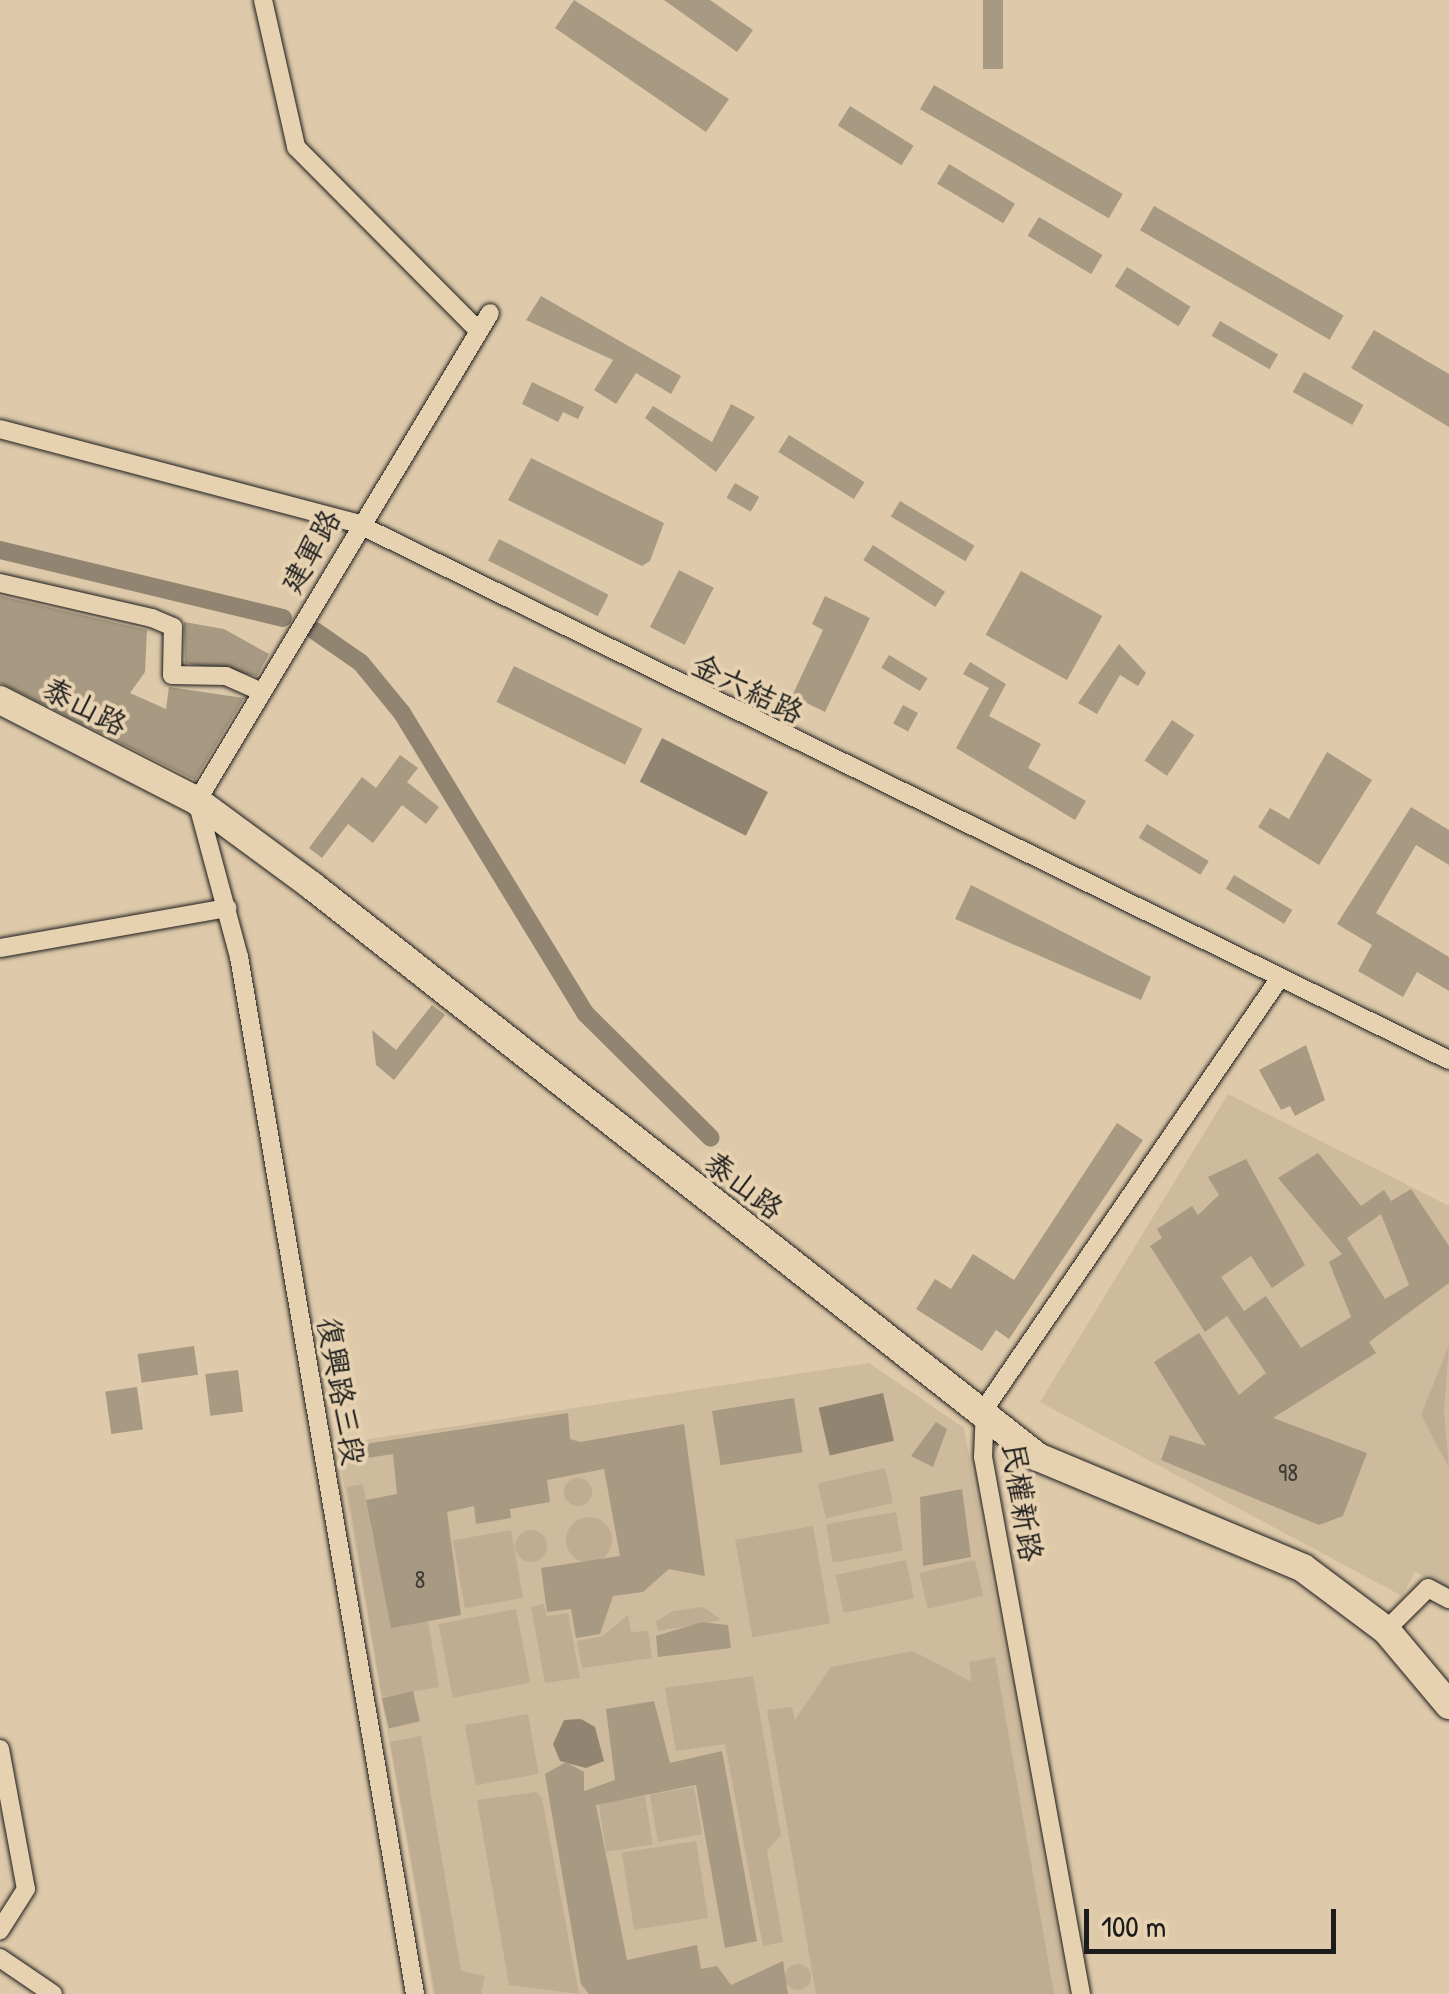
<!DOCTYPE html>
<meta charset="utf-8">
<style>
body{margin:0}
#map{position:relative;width:1449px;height:1994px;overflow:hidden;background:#decaaa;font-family:"Patrick Hand","LXGW WenKai TC",sans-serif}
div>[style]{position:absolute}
.built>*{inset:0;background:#cebb9e}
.green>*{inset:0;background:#bead93;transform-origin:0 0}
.round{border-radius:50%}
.water>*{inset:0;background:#918572;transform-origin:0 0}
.canal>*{height:18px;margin:-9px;padding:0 9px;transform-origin:9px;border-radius:9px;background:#918572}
.building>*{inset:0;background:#a89982;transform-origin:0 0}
.roads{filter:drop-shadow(0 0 2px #1c1c1c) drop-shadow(0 0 2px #1c1c1c)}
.minor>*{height:18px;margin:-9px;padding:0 9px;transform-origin:9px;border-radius:9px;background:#e6d1b0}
.primary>*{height:28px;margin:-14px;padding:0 14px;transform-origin:14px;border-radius:14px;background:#e6d1b0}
span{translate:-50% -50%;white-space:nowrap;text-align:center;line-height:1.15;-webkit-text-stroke:8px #e6d1b0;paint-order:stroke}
.number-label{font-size:25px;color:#3f3b36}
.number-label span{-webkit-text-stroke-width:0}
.street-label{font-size:30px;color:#1c1c1c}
.scale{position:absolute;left:1084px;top:1909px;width:252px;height:45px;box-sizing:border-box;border:5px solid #1c1c1c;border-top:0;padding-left:12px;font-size:30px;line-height:35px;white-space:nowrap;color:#1c1c1c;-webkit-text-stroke:8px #e6d1b0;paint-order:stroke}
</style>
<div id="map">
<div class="built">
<div style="clip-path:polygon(1228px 1094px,1449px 1206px,1449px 1589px,1415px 1572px,1402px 1596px,1040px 1402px)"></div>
<div style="clip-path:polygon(869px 1363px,964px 1428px,1068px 1994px,433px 1994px,337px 1444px)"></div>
</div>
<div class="green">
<div style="clip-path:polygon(1449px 1345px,1444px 1411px,1449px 1468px,1421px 1415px)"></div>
<div style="left:885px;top:1468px;width:36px;height:69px;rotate:77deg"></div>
<div class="round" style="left:564px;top:1478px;width:28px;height:28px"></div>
<div style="clip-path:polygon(363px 1484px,373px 1539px,428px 1621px,439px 1687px,382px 1697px,347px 1487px)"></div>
<div style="left:896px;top:1512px;width:39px;height:71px;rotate:80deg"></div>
<div class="round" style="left:566px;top:1517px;width:46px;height:46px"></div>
<div style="left:813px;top:1526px;width:99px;height:79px;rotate:80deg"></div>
<div style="left:511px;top:1530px;width:69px;height:59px;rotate:80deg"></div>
<div class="round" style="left:515px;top:1530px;width:32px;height:32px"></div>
<div style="left:906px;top:1560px;width:39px;height:72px;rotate:78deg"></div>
<div style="left:975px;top:1560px;width:37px;height:57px;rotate:77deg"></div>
<div style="clip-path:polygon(544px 1604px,547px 1616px,568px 1613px,580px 1678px,545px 1683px,531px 1607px)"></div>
<div style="clip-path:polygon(703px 1607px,722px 1620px,658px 1631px,656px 1621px,673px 1611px)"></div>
<div style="left:516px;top:1609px;width:75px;height:79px;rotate:79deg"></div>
<div style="clip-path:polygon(628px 1615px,631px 1632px,648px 1631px,652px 1658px,582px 1668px,577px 1641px,603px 1636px)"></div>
<div style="clip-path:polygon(913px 1651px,972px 1682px,969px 1662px,995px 1657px,1054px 1994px,816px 1994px,767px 1710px,792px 1707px,795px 1720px,831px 1667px)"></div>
<div style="clip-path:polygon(753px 1676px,781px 1835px,767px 1851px,783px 1942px,763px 1946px,725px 1744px,676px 1751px,665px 1688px)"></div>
<div style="left:528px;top:1714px;width:61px;height:64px;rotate:80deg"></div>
<div style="clip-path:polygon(421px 1736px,461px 1971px,485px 1976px,481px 1994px,435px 1994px,390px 1742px)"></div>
<div style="left:694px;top:1787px;width:48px;height:45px;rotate:80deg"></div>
<div style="clip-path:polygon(536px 1792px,542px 1798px,579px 1994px,509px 1985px,477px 1800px)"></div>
<div style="left:645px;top:1796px;width:49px;height:47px;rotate:81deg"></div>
<div style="left:696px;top:1841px;width:78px;height:75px;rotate:81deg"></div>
<div class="round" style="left:785px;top:1964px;width:26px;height:26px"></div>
</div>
<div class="water">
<div style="left:662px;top:738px;width:119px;height:49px;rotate:27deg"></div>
<div style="left:883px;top:1393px;width:49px;height:66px;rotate:77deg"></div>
<div style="clip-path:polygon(581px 1719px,595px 1727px,604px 1761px,586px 1768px,560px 1761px,553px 1744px,564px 1720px)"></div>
</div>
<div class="canal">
<div style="left:0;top:550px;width:291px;rotate:13.5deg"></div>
<div style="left:315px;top:631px;width:56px;rotate:34.8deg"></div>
<div style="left:361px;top:663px;width:65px;rotate:50.6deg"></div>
<div style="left:402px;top:713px;width:351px;rotate:58.6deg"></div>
<div style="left:585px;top:1013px;width:177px;rotate:44.8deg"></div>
</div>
<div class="building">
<div style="clip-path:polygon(574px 0,729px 99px,706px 132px,555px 28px)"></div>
<div style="clip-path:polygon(664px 0,710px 0,753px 30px,737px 52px)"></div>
<div style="left:983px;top:0;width:20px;height:69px"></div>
<div style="left:934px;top:85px;width:218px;height:28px;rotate:30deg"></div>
<div style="left:850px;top:106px;width:75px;height:23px;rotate:32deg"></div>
<div style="left:949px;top:164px;width:77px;height:23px;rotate:31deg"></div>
<div style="left:1154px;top:206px;width:219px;height:28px;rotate:30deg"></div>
<div style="left:1039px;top:217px;width:74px;height:22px;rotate:31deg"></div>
<div style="left:1127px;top:267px;width:75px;height:23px;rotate:32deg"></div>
<div style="clip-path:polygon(541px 296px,681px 376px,671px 394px,636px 373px,616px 404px,594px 390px,613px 360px,526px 320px)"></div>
<div style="left:1220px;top:321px;width:67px;height:17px;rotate:30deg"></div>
<div style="clip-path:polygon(1374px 330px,1449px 374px,1449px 427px,1351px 368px)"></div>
<div style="left:1304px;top:372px;width:68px;height:23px;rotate:29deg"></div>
<div style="clip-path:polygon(532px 382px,584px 407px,578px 419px,563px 412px,558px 422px,522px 404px)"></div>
<div style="clip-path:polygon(731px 404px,755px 417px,716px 472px,645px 418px,653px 406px,712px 442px)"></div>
<div style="left:789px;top:435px;width:89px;height:20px;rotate:32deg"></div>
<div style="clip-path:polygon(531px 458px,664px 523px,650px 561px,642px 566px,508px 500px)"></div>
<div style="left:735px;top:483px;width:28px;height:17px;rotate:30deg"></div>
<div style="left:900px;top:501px;width:87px;height:18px;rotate:31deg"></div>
<div style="left:499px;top:539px;width:123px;height:24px;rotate:27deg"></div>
<div style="left:873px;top:545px;width:86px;height:18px;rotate:33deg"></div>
<div style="left:679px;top:570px;width:39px;height:64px;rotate:27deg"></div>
<div style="left:1021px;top:571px;width:93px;height:73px;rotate:29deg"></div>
<div style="clip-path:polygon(0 596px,147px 630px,145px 672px,130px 693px,166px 709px,169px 687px,244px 698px,195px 780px,0 683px)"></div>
<div style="clip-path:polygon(825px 596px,870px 618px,825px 712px,792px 696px,823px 630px,812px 624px)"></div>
<div style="clip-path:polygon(184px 622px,224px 629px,269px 654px,257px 676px,185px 663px)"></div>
<div style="clip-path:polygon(1119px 644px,1146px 673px,1138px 686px,1120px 675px,1097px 714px,1078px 703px)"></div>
<div style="left:889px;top:655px;width:45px;height:15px;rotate:31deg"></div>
<div style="clip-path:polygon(970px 662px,1006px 684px,989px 716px,1041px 744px,1028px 768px,1086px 801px,1075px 820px,956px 748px,989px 688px,963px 674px)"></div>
<div style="left:514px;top:666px;width:143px;height:40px;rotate:26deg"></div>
<div style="left:903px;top:705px;width:17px;height:21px;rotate:28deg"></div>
<div style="left:1172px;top:720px;width:27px;height:49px;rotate:34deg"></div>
<div style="clip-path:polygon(1327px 752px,1372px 780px,1319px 865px,1258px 827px,1270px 808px,1289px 819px)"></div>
<div style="clip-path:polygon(400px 755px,418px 768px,407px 782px,439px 807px,426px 824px,402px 805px,373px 843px,348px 824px,322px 858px,309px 848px,362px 777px,376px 788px)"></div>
<div style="clip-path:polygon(1411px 807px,1449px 830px,1449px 865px,1416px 845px,1376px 913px,1449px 957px,1449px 991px,1417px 972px,1403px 997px,1358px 971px,1372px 945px,1337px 924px)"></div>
<div style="left:1147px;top:824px;width:72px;height:16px;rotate:31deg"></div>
<div style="left:1234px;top:875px;width:68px;height:16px;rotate:31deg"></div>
<div style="clip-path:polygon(971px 885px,1151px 977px,1141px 1000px,955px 919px)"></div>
<div style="clip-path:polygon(432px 1005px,445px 1015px,394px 1080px,376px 1065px,372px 1030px,396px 1050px)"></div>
<div style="clip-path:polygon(1306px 1045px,1325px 1100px,1295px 1116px,1290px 1106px,1281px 1110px,1259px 1070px)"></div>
<div style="clip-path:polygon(1117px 1123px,1143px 1140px,1009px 1339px,996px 1330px,982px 1351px,916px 1309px,935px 1279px,951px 1289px,973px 1254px,1014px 1280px)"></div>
<div style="clip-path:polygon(evenodd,1318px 1153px,1361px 1206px,1384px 1190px,1391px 1201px,1411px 1189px,1449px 1246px,1449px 1283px,1369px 1342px,1376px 1353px,1273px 1418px,1367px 1453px,1343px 1516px,1319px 1525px,1161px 1460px,1170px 1435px,1206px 1446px,1154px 1362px,1199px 1333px,1239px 1395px,1266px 1373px,1227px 1316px,1205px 1332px,1150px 1246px,1162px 1238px,1157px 1229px,1192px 1206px,1198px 1215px,1219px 1195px,1208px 1177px,1246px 1159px,1305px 1265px,1272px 1288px,1251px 1256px,1221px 1277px,1244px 1311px,1266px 1296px,1301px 1348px,1351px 1317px,1329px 1262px,1342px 1254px,1278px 1178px,1318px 1153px,1381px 1214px,1409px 1285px,1385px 1299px,1347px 1238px,1381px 1214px)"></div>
<div style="left:194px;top:1346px;width:29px;height:57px;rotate:82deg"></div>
<div style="left:238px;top:1370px;width:42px;height:33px;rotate:83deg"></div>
<div style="left:137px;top:1387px;width:43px;height:32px;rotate:82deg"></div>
<div style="left:794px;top:1398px;width:55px;height:83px;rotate:81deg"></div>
<div style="clip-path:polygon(568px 1413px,570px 1439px,580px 1442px,684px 1424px,705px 1576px,669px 1569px,643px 1592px,613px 1596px,600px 1634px,576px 1638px,571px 1609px,547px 1612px,541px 1568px,620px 1556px,604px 1469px,547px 1480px,550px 1502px,510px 1509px,511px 1518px,476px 1524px,474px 1506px,447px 1512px,461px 1615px,391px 1628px,366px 1500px,397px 1494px,393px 1454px,367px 1458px,365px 1444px)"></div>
<div style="clip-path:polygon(936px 1422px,947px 1429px,933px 1467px,911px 1456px)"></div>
<div style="clip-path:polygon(962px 1489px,971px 1557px,923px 1566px,920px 1497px)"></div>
<div style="clip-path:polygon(702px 1622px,728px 1625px,731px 1648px,658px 1657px,656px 1636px)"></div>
<div style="left:413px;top:1691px;width:31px;height:32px;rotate:77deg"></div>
<div style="clip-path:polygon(654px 1701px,670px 1763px,722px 1751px,757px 1941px,725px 1948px,696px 1785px,596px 1805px,627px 1960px,697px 1945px,701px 1969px,717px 1966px,731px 1985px,783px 1961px,788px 1994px,589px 1994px,581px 1984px,545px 1774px,566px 1762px,584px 1772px,584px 1791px,615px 1780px,606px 1709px)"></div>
</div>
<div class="roads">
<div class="minor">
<div style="left:263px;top:0;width:151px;rotate:77.3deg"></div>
<div style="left:296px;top:147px;width:258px;rotate:45.2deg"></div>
<div style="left:0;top:429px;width:368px;rotate:14.8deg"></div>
<div style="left:356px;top:523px;width:1218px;rotate:26.17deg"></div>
<div style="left:0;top:583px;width:156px;rotate:13deg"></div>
<div style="left:152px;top:618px;width:23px;rotate:23deg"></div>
<div style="left:173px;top:627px;width:48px;rotate:91.2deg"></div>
<div style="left:172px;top:675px;width:54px;rotate:1.1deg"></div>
<div style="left:226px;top:676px;width:39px;rotate:24deg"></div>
<div style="left:0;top:948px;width:231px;rotate:-10deg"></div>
<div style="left:1386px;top:1630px;width:59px;rotate:-45deg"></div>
<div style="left:1428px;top:1588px;width:24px;rotate:28deg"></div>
<div style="left:0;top:1749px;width:142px;rotate:79.5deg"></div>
<div style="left:26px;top:1889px;width:49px;rotate:122.4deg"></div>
<div style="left:0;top:1958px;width:64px;rotate:34.2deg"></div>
<div style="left:415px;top:1994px;width:1052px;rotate:-99.63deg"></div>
<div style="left:239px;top:957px;width:162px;rotate:-105.1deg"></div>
<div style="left:197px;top:801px;width:569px;rotate:-59.02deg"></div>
<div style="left:1081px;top:1994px;width:546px;rotate:-100.34deg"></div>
<div style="left:983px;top:1457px;width:49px;rotate:-87.7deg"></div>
<div style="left:985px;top:1408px;width:516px;rotate:-55.57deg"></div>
</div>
<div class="primary">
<div style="left:0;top:700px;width:221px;rotate:27.1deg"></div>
<div style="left:197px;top:801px;width:142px;rotate:36.4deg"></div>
<div style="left:311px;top:885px;width:925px;rotate:38.2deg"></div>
<div style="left:1038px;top:1457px;width:287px;rotate:22.7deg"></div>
<div style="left:1303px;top:1568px;width:104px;rotate:36.8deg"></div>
<div style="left:1386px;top:1630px;width:98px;rotate:50deg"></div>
</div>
</div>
<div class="number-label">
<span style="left:1288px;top:1472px">98</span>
<span style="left:420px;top:1579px">8</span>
</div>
<div class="street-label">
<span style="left:310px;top:551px;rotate:-61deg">建軍路</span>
<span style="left:748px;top:688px;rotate:26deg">金六結路</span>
<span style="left:85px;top:706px;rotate:27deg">泰山路</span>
<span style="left:744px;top:1185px;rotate:37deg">泰山路</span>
<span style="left:342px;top:1391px;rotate:80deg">復興路三段</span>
<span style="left:1023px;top:1502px;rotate:81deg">民權新路</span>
</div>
<div class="scale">100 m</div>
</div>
